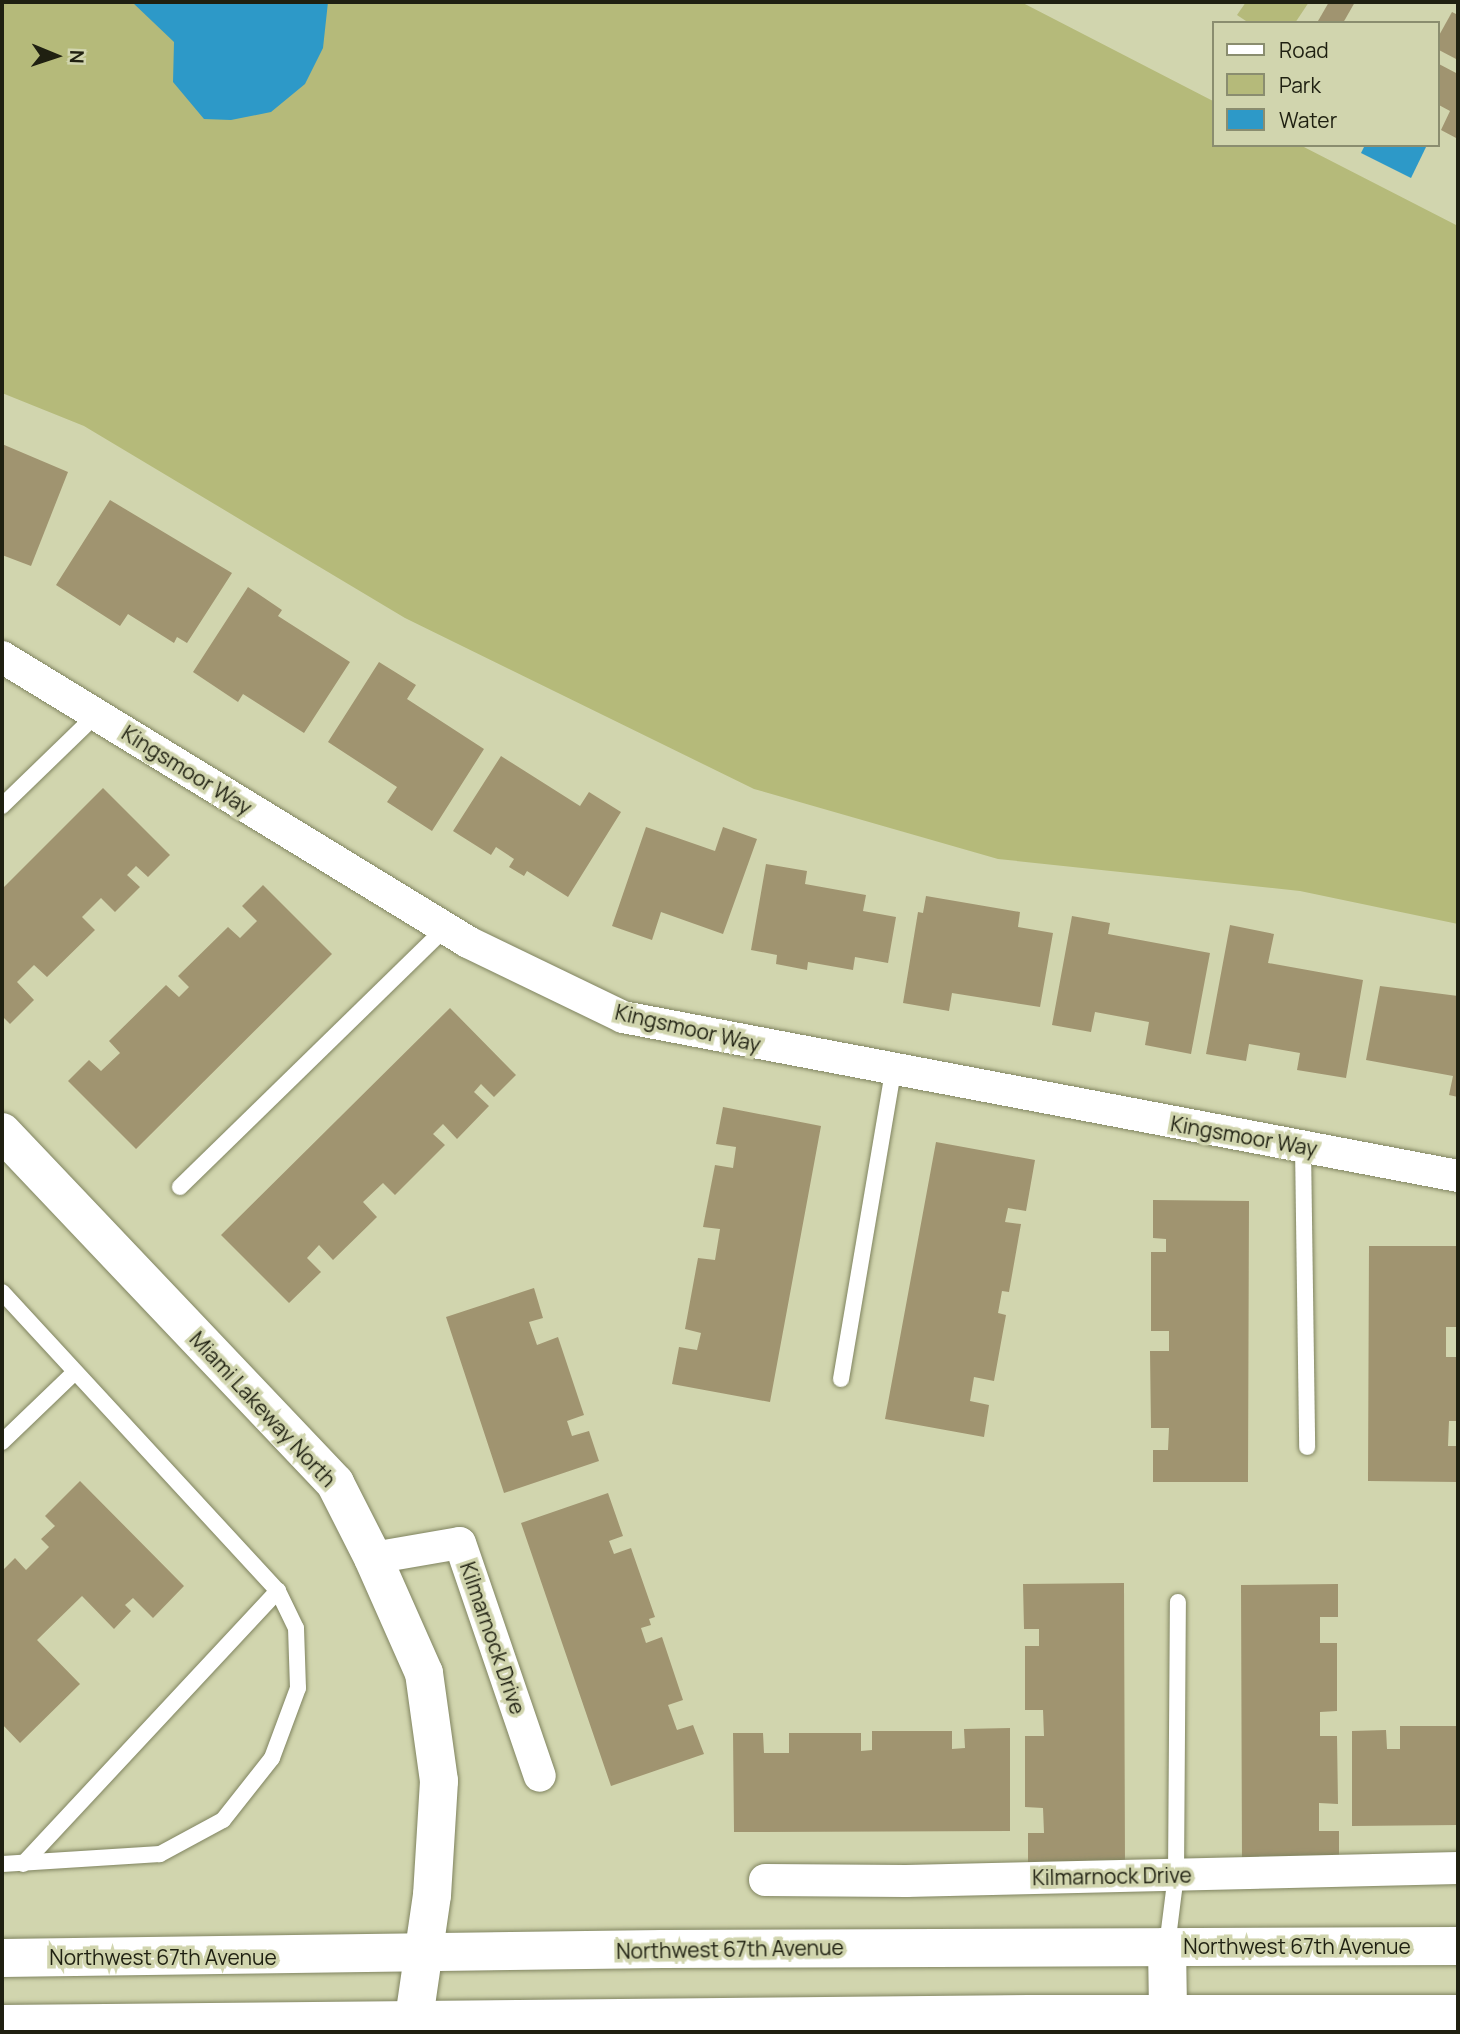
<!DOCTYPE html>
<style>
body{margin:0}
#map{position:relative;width:1460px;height:2034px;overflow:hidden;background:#d1d5ae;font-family:Manrope,sans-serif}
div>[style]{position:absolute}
.green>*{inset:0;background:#b5ba7a}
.water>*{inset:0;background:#2d99c8}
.building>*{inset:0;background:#a09470}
.roads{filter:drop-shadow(0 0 2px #808460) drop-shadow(0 0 2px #808460)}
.lane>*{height:16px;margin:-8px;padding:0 8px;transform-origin:8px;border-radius:8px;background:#fff}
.street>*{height:32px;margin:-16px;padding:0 16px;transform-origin:16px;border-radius:16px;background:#fff}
.secondary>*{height:38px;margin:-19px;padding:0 19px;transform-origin:19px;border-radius:19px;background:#fff}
span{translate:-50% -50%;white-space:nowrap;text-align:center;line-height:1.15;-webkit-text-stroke:7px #d1d5ae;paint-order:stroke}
.street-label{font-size:21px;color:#1f2011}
.frame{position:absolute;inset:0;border:4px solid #1f2011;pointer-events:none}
.legend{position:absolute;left:1212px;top:21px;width:228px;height:126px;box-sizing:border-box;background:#d1d5ae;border:2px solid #8a8d6f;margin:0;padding:9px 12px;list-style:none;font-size:21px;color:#1f2011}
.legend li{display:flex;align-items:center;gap:14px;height:35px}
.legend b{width:35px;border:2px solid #8a8d6f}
.north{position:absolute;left:21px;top:21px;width:70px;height:70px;-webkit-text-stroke:5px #d1d5ae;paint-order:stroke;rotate:92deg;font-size:19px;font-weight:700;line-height:28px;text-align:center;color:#1f2011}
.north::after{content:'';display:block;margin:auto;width:24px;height:32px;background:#1f2011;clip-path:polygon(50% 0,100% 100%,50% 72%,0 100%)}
</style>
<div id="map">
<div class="green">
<div style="clip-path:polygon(2px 2px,1021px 2px,1213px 101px,1213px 145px,1300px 145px,1458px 226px,1458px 924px,1300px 891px,998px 859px,754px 789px,405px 618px,84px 426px,2px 393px)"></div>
<div style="clip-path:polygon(1246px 2px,1309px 2px,1295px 23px,1249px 23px,1237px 15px)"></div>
</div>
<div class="water">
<div style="clip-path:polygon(132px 2px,328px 2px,323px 48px,305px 84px,271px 112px,231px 120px,204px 119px,173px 82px,174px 42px)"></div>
<div style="clip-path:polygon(1365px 145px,1427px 145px,1411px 178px,1361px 153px)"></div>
</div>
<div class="building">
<div style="clip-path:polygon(1329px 2px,1355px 2px,1343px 23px,1321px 23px,1318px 21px)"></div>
<div style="clip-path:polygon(1452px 12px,1458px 15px,1458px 60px,1437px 49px,1437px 39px)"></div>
<div style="clip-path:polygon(1437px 63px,1458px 74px,1458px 139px,1441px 130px,1450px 111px,1437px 104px)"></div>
<div style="clip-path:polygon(2px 444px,68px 472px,31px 566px,2px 555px)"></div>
<div style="clip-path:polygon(110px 500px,232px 573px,187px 643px,177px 637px,174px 643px,128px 614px,120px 626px,56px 585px)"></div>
<div style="clip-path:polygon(248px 587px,282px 610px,278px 616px,350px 662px,304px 733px,243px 694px,238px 702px,193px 672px)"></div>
<div style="clip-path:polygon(379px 662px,416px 685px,407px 699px,484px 749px,432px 831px,387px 802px,397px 787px,328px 742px)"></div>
<div style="clip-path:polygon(501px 756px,580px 806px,589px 792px,621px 812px,568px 897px,527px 871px,524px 876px,509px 867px,514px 859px,496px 847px,491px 855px,453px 831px)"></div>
<div style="clip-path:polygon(103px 788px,170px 855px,148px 877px,136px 866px,127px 875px,140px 887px,115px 912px,101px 898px,82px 917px,95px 930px,47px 977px,34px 965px,17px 982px,34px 1000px,10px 1024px,2px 1016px,2px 889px)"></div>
<div style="clip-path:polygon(646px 827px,715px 851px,723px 827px,757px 839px,723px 934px,661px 912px,652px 940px,612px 926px)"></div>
<div style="clip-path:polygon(766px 864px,807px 871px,805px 884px,866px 895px,863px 911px,896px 917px,888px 963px,855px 957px,853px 970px,808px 962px,807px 970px,776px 964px,777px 955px,751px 950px)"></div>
<div style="clip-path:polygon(263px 885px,332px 954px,136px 1149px,68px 1081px,89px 1060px,101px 1071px,120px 1053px,109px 1041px,166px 985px,179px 997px,189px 987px,178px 976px,228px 927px,240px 938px,257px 921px,242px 906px)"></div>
<div style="clip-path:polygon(926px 896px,1020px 912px,1018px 927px,1053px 933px,1040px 1007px,952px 993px,949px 1011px,903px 1003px,918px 912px,923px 913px)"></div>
<div style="clip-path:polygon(1072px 916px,1110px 923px,1108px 934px,1210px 953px,1191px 1054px,1145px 1045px,1149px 1022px,1095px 1012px,1091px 1032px,1052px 1025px)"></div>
<div style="clip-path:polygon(1230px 925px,1274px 934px,1268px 963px,1363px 980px,1346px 1078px,1297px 1070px,1300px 1053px,1249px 1044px,1246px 1061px,1206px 1054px)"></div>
<div style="clip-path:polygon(1380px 986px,1458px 996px,1458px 1097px,1449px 1095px,1453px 1076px,1366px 1060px)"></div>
<div style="clip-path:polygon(450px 1008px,516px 1075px,494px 1097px,481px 1084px,474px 1092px,489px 1106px,457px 1139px,443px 1124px,433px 1134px,445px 1145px,395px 1195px,383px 1183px,363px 1202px,377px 1217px,333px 1260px,319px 1245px,307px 1258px,321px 1272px,289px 1303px,221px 1235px)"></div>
<div style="clip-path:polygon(723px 1107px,821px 1126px,770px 1402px,672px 1384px,679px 1347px,697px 1350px,701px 1333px,685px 1329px,698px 1258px,715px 1260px,720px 1229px,703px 1227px,715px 1165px,733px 1168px,736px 1147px,716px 1144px)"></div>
<div style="clip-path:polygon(936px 1142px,1035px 1160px,1026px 1211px,1008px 1208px,1005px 1222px,1021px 1224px,1009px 1292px,1002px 1291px,998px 1313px,1006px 1315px,994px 1381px,974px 1377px,970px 1401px,989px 1405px,984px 1437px,885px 1419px)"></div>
<div style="clip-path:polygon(1153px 1200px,1249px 1201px,1248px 1482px,1153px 1482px,1153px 1450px,1168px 1450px,1169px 1428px,1151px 1428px,1150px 1351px,1169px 1351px,1169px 1331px,1151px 1331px,1151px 1252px,1166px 1252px,1166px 1239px,1153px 1238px)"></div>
<div style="clip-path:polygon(1369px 1246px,1458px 1246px,1458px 1327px,1446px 1327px,1446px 1357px,1458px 1357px,1458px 1421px,1449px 1421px,1448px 1446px,1458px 1446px,1458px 1482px,1368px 1481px)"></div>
<div style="clip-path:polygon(534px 1288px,543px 1318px,529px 1322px,537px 1345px,558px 1337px,584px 1415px,567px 1421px,572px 1436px,589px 1431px,599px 1461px,504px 1493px,446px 1317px)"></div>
<div style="clip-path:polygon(80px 1481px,184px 1586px,153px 1618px,133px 1598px,125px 1605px,131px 1611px,114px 1629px,82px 1596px,37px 1640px,80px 1684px,20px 1743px,2px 1724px,2px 1571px,15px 1558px,26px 1570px,49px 1547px,41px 1539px,55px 1526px,45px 1516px)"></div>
<div style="clip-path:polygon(608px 1493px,623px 1536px,609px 1541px,614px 1554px,631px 1548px,655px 1617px,649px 1619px,651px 1625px,641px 1628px,646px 1643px,662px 1637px,683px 1700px,668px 1705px,677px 1730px,693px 1725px,704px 1754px,611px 1786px,521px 1523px)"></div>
<div style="clip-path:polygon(1124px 1583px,1125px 1864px,1028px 1864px,1028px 1833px,1044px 1833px,1043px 1808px,1025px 1807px,1025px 1736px,1044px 1736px,1043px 1710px,1025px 1710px,1025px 1646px,1039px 1646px,1039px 1629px,1024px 1629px,1023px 1584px)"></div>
<div style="clip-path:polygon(1338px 1584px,1338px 1617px,1320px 1617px,1320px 1643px,1337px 1643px,1337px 1711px,1320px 1712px,1320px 1736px,1337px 1736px,1338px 1804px,1319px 1803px,1319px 1831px,1339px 1831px,1339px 1864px,1242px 1864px,1241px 1585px)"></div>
<div style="clip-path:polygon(1400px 1726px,1458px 1726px,1458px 1825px,1352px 1826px,1352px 1731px,1386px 1730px,1387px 1749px,1400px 1749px)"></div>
<div style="clip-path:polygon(1010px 1728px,1010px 1831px,734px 1832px,733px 1733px,763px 1733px,764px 1753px,789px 1753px,789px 1733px,861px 1733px,861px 1751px,872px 1750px,872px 1731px,952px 1731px,952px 1749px,965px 1748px,964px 1729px)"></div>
</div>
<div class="roads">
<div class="lane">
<div style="left:2px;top:806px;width:131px;rotate:-44.1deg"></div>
<div style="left:1303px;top:1147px;width:300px;rotate:89.2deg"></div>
<div style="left:180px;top:1187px;width:371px;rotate:-44.3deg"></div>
<div style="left:2px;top:1292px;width:407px;rotate:47.3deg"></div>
<div style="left:278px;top:1591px;width:41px;rotate:64.1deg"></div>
<div style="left:296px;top:1628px;width:60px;rotate:88.1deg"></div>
<div style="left:298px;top:1688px;width:75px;rotate:110.4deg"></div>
<div style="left:272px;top:1758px;width:79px;rotate:128.3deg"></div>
<div style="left:223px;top:1820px;width:72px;rotate:151.6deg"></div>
<div style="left:160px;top:1854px;width:158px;rotate:176.4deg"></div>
<div style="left:841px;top:1379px;width:312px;rotate:-80.4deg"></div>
<div style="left:2px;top:1442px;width:101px;rotate:-43.8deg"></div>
<div style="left:23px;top:1864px;width:374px;rotate:-47deg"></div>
<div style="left:1167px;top:1946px;width:72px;rotate:-82.8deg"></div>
<div style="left:1176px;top:1875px;width:273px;rotate:-89.6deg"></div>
</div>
<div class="street">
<div style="left:2px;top:657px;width:546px;rotate:31.45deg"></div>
<div style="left:468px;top:942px;width:172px;rotate:25.8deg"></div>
<div style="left:623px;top:1017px;width:850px;rotate:10.78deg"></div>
<div style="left:373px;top:1558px;width:88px;rotate:-9.8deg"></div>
<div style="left:460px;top:1543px;width:246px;rotate:71.1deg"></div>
<div style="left:765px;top:1880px;width:141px;rotate:0.4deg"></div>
<div style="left:906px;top:1881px;width:552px;rotate:-1.35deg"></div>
</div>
<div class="secondary">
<div style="left:2px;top:1132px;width:484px;rotate:46.5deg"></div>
<div style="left:335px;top:1483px;width:84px;rotate:63.1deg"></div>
<div style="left:373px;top:1558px;width:126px;rotate:66.1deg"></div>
<div style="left:424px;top:1673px;width:109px;rotate:82.1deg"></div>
<div style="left:439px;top:1781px;width:114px;rotate:93.5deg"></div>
<div style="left:432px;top:1895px;width:138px;rotate:98.3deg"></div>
<div style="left:1167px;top:1946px;width:67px;rotate:89.1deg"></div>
<div style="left:2px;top:1958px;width:660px;rotate:-0.78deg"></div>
<div style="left:662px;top:1949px;width:796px;rotate:-0.22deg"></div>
<div style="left:2px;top:2024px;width:1027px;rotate:-0.56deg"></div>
<div style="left:1029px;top:2014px;width:429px"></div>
</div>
</div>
<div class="street-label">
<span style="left:187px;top:770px;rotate:32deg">Kingsmoor Way</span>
<span style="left:688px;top:1028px;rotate:13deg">Kingsmoor Way</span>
<span style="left:1244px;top:1136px;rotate:10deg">Kingsmoor Way</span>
<span style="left:263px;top:1409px;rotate:47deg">Miami Lakeway North</span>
<span style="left:493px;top:1638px;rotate:71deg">Kilmarnock Drive</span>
<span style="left:1112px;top:1876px;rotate:-1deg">Kilmarnock Drive</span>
<span style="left:1297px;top:1946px">Northwest 67th Avenue</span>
<span style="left:730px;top:1949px;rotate:-1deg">Northwest 67th Avenue</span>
<span style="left:163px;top:1957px">Northwest 67th Avenue</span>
</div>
<div class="frame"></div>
<ul class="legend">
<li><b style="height:9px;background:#fff"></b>Road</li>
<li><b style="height:19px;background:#b5ba7a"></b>Park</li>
<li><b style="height:19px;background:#2d99c8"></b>Water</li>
</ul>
<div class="north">N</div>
</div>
